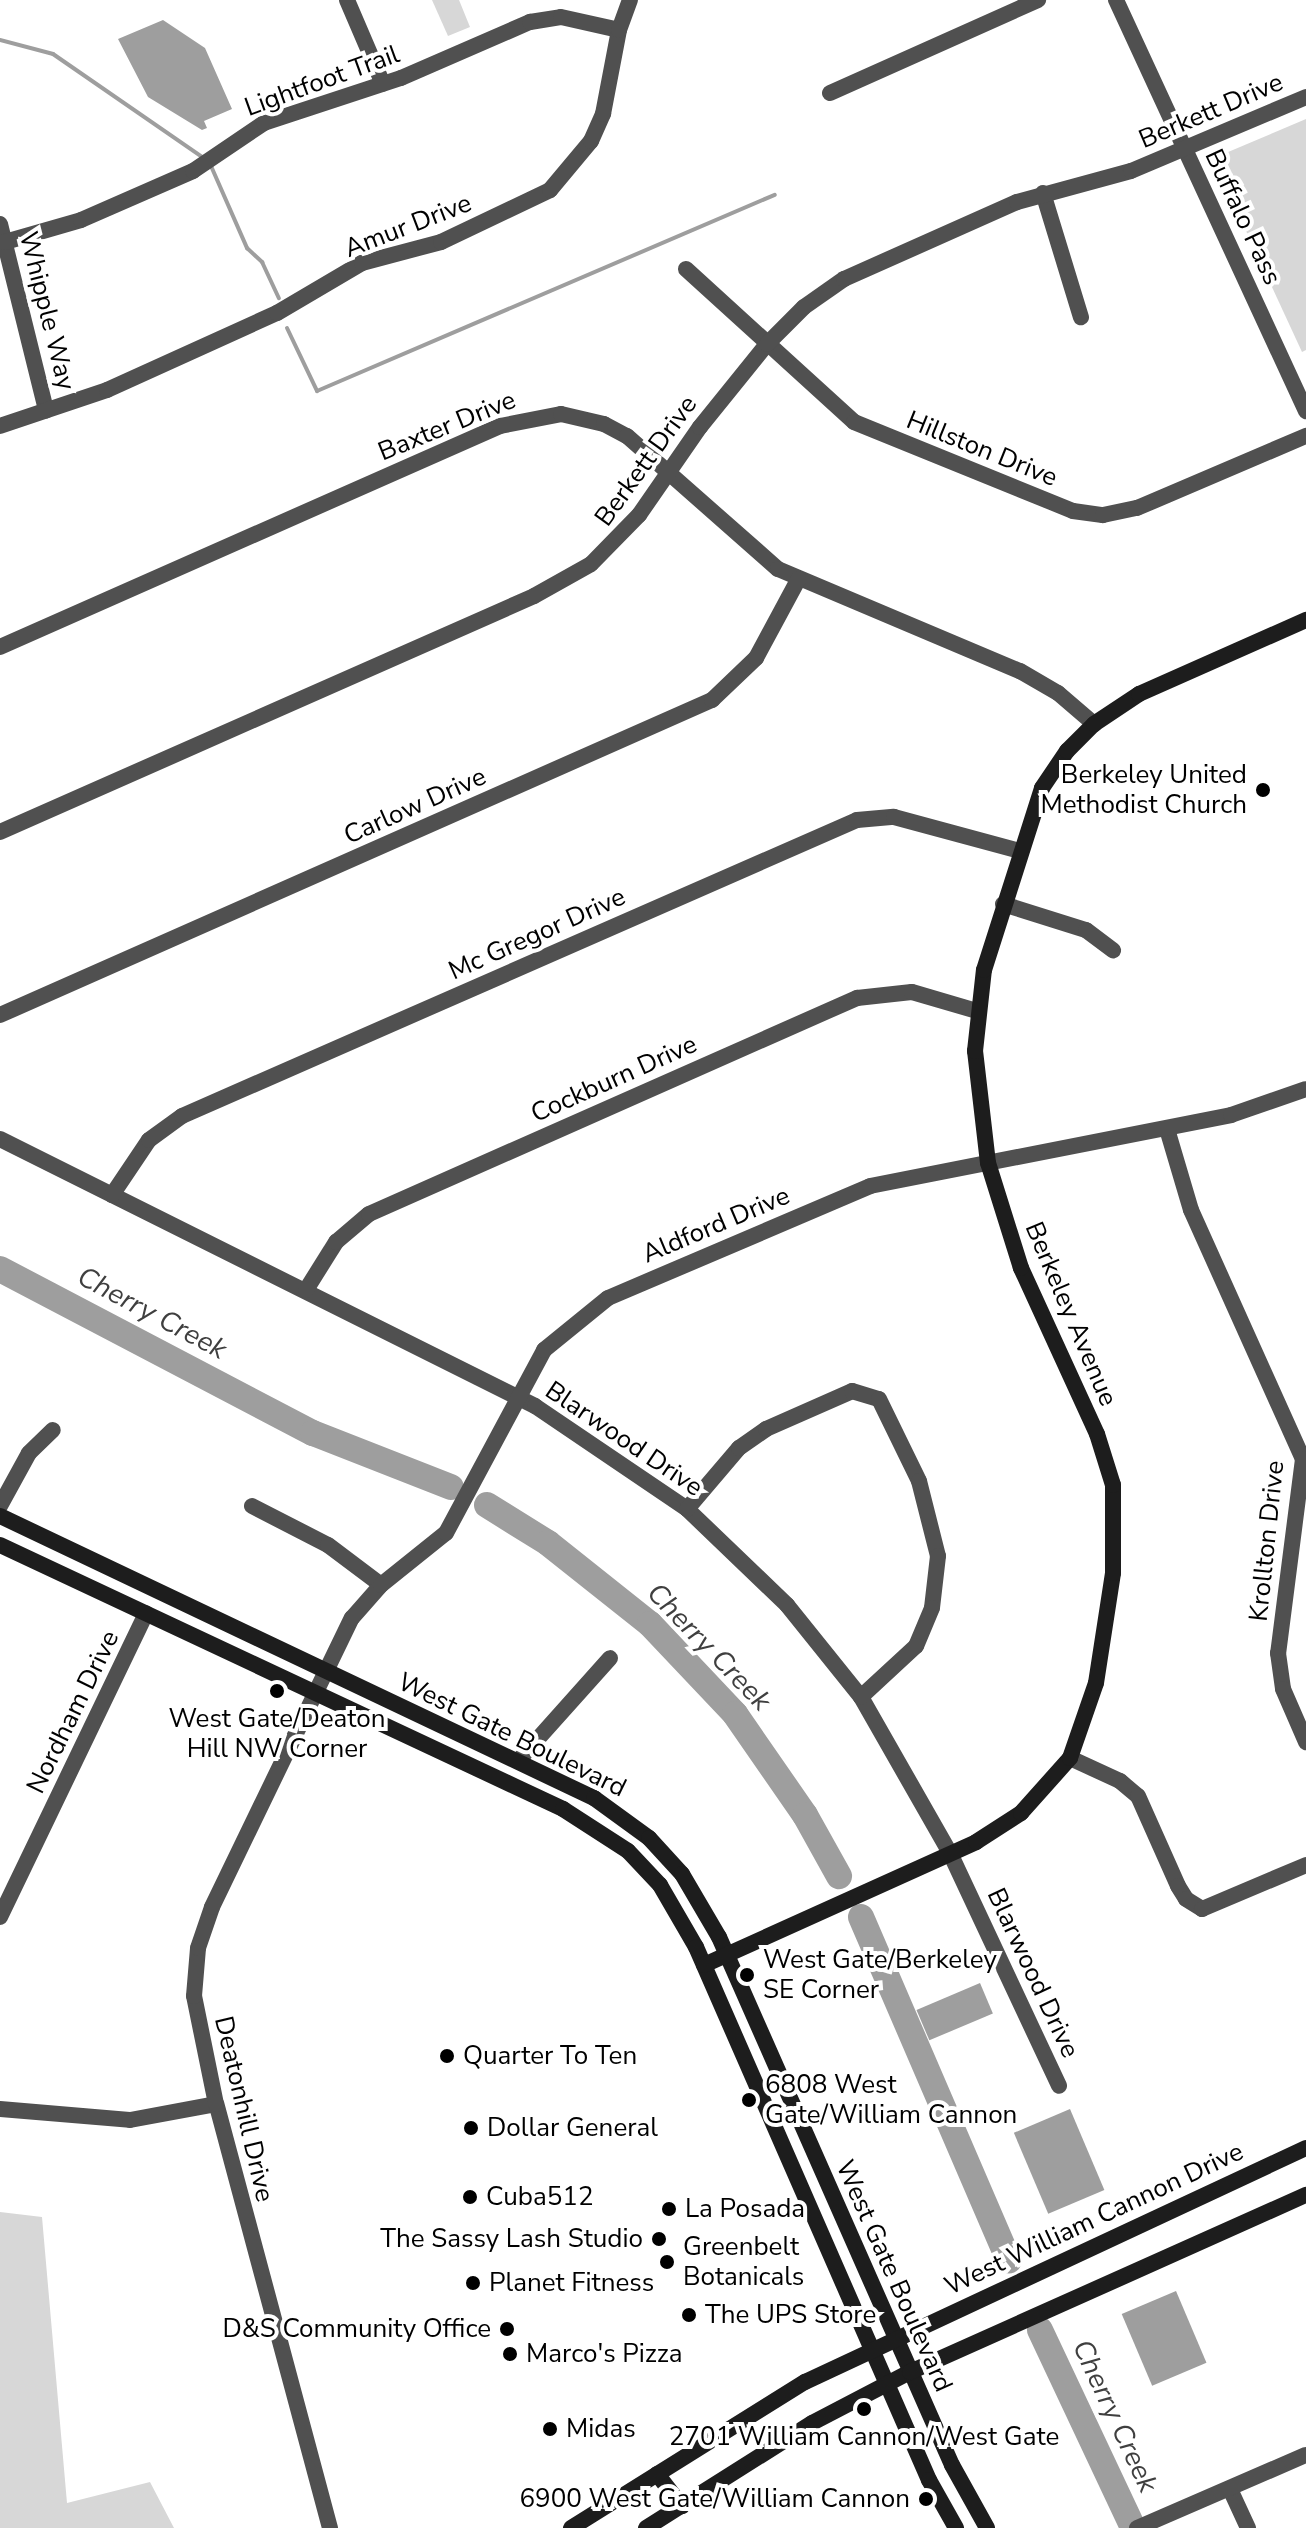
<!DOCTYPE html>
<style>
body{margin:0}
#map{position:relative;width:1306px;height:2528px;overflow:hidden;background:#fff;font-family:"Nunito Sans",sans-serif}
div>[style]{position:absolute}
.green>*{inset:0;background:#d7d7d7}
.water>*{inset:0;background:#9e9e9e;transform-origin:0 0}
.stream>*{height:4px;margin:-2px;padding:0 2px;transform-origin:2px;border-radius:2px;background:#9e9e9e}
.river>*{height:26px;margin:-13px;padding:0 13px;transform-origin:13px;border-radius:13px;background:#9e9e9e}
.street>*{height:16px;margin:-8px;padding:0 8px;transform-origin:8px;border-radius:8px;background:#505050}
.secondary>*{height:16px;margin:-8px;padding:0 8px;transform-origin:8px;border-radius:8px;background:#1d1d1d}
.dots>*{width:22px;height:22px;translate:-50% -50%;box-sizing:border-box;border:4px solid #fff;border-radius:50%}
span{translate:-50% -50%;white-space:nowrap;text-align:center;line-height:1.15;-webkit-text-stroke:8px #fff;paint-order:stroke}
.street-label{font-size:26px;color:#000}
.poi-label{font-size:26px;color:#000}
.right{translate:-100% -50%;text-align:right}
.left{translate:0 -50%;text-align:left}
.water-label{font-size:28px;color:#3f3f3f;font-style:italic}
</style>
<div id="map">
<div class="green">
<div style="clip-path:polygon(432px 0,459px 0,470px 27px,448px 36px)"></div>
<div style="clip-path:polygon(1306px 119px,1306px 350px,1302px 352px,1217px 168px,1221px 155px)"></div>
<div style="clip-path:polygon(0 2212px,42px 2217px,67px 2503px,150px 2482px,174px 2528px,0 2528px)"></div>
</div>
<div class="water">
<div style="clip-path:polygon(163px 20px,205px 48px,232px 109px,204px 121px,207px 128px,202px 130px,148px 97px,118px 39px)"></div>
<div style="left:980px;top:1983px;width:33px;height:69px;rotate:67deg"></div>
<div style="left:1070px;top:2109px;width:88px;height:61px;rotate:67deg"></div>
<div style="left:1176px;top:2291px;width:78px;height:59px;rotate:67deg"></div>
</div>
<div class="stream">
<div style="left:0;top:40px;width:55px;rotate:14.8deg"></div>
<div style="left:53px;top:54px;width:185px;rotate:34.6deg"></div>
<div style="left:211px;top:166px;width:90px;rotate:66.3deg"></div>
<div style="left:247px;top:248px;width:21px;rotate:43deg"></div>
<div style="left:262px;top:262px;width:40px;rotate:65deg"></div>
<div style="left:287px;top:328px;width:70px;rotate:64.5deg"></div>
<div style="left:317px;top:391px;width:498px;rotate:-23.2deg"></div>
</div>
<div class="river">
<div style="left:0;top:1269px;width:353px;rotate:27.7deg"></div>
<div style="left:313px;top:1433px;width:148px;rotate:21.4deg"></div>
<div style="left:487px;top:1505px;width:72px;rotate:31.9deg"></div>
<div style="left:548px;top:1543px;width:130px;rotate:38.5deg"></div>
<div style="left:650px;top:1624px;width:124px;rotate:46.6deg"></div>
<div style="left:735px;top:1714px;width:123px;rotate:55.3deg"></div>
<div style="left:805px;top:1815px;width:70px;rotate:60.9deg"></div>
<div style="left:861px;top:1917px;width:374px;rotate:66.7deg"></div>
<div style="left:1040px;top:2330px;width:219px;rotate:64.8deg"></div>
</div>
<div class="street">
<div style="left:347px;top:0;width:91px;rotate:66.8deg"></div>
<div style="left:1116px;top:0;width:453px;rotate:65.2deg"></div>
<div style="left:830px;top:93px;width:228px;rotate:-24.1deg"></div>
<div style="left:1043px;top:193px;width:130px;rotate:73deg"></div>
<div style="left:0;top:224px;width:192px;rotate:76.1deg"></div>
<div style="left:5px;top:242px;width:79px;rotate:-16.1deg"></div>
<div style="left:81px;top:220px;width:122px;rotate:-23.6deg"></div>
<div style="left:193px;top:171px;width:86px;rotate:-34.1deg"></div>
<div style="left:264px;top:123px;width:144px;rotate:-18.2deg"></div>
<div style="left:401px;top:78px;width:141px;rotate:-23.5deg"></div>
<div style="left:530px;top:22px;width:31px;rotate:-9deg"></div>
<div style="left:561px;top:17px;width:59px;rotate:12.6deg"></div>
<div style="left:686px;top:269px;width:227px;rotate:42.3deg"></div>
<div style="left:854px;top:422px;width:236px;rotate:22.1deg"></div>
<div style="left:1073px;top:511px;width:30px;rotate:8deg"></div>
<div style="left:1103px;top:515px;width:35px;rotate:-12deg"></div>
<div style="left:1137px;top:508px;width:184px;rotate:-23.1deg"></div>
<div style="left:0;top:426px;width:113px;rotate:-18.6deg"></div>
<div style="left:107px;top:390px;width:187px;rotate:-24.4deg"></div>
<div style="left:277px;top:313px;width:99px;rotate:-30.5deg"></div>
<div style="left:362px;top:263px;width:82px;rotate:-14.9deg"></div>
<div style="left:441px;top:242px;width:121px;rotate:-25.5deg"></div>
<div style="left:550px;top:190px;width:64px;rotate:-50.1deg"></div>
<div style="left:591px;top:141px;width:30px;rotate:-66deg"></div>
<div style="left:603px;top:114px;width:86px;rotate:-79.2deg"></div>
<div style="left:619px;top:30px;width:32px;rotate:-70deg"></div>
<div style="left:0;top:647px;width:547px;rotate:-23.85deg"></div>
<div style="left:500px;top:426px;width:62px;rotate:-11.1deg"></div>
<div style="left:561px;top:414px;width:44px;rotate:13.1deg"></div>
<div style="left:604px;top:424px;width:26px;rotate:28deg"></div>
<div style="left:627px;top:436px;width:201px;rotate:41.4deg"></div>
<div style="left:778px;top:569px;width:263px;rotate:22.9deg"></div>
<div style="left:1020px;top:671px;width:44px;rotate:30.1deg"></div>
<div style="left:1058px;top:693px;width:48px;rotate:40.7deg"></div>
<div style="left:0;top:832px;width:584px;rotate:-23.84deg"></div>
<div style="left:534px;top:596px;width:65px;rotate:-29.3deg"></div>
<div style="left:591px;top:564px;width:69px;rotate:-45.6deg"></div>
<div style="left:639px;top:515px;width:107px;rotate:-55.3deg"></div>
<div style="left:700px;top:427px;width:107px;rotate:-51.1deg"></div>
<div style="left:767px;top:344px;width:52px;rotate:-45deg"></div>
<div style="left:804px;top:307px;width:49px;rotate:-35deg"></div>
<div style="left:844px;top:279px;width:189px;rotate:-24deg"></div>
<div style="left:1017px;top:202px;width:118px;rotate:-15.2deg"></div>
<div style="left:1131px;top:171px;width:190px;rotate:-22.9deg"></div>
<div style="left:1003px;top:904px;width:87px;rotate:17.4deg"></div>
<div style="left:1086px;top:930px;width:34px;rotate:37deg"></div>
<div style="left:0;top:1015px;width:779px;rotate:-23.87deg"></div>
<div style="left:712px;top:700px;width:61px;rotate:-43.7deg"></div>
<div style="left:756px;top:658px;width:89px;rotate:-61.7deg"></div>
<div style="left:1167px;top:1129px;width:84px;rotate:73.5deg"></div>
<div style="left:1191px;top:1210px;width:273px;rotate:65.8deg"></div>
<div style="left:1303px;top:1459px;width:196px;rotate:97.3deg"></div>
<div style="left:1278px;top:1653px;width:36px;rotate:82deg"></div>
<div style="left:1283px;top:1689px;width:58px;rotate:66.5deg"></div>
<div style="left:0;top:1139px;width:598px;rotate:26.52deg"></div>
<div style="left:535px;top:1406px;width:184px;rotate:34.1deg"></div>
<div style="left:687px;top:1509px;width:139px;rotate:43.8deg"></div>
<div style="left:787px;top:1605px;width:118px;rotate:51.2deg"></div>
<div style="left:861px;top:1697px;width:180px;rotate:60.3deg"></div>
<div style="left:950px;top:1853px;width:257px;rotate:64.9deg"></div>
<div style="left:112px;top:1195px;width:66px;rotate:-56.1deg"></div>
<div style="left:149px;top:1140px;width:41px;rotate:-36deg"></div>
<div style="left:182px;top:1116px;width:737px;rotate:-23.68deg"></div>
<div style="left:857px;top:820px;width:37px;rotate:-5deg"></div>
<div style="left:894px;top:817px;width:131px;rotate:15.1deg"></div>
<div style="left:306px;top:1290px;width:57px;rotate:-58deg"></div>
<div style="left:336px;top:1242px;width:43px;rotate:-40.3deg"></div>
<div style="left:369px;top:1214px;width:534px;rotate:-23.88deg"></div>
<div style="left:857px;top:998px;width:55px;rotate:-6.2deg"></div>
<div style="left:912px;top:992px;width:68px;rotate:16.3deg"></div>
<div style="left:0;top:1506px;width:60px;rotate:-61.3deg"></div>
<div style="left:29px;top:1453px;width:33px;rotate:-44deg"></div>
<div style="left:252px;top:1506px;width:85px;rotate:27.2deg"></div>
<div style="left:328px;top:1545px;width:66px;rotate:37deg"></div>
<div style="left:687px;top:1509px;width:80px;rotate:-49.6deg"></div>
<div style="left:739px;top:1448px;width:33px;rotate:-35deg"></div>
<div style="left:766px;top:1429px;width:94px;rotate:-23.8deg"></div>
<div style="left:852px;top:1391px;width:28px;rotate:17deg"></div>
<div style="left:879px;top:1399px;width:91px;rotate:64deg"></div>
<div style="left:919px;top:1481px;width:77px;rotate:75.8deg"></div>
<div style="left:938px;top:1556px;width:52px;rotate:96.6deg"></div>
<div style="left:932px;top:1608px;width:41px;rotate:112.8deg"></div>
<div style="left:916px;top:1646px;width:75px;rotate:137.2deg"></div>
<div style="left:1070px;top:1758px;width:55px;rotate:24.7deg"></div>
<div style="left:1120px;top:1781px;width:23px;rotate:40deg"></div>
<div style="left:1138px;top:1796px;width:98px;rotate:66deg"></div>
<div style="left:1178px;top:1886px;width:15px;rotate:58deg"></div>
<div style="left:1186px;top:1899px;width:19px;rotate:32deg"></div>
<div style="left:1202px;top:1909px;width:113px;rotate:-22.9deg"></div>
<div style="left:518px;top:1761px;width:138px;rotate:-48.2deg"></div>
<div style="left:0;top:1917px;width:337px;rotate:-64.3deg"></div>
<div style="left:0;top:2109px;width:130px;rotate:4.8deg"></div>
<div style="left:130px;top:2120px;width:87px;rotate:-10.5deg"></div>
<div style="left:1230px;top:2489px;width:43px;rotate:65.2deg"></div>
<div style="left:330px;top:2528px;width:439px;rotate:-105deg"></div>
<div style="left:216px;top:2104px;width:110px;rotate:-101.5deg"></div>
<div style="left:194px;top:1996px;width:48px;rotate:-85.2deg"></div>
<div style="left:198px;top:1948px;width:43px;rotate:-71.1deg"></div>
<div style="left:212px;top:1907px;width:321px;rotate:-64.2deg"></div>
<div style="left:352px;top:1618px;width:44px;rotate:-48.7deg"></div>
<div style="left:381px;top:1585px;width:83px;rotate:-38.7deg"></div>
<div style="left:446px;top:1533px;width:208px;rotate:-61.8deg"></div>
<div style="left:544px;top:1350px;width:82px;rotate:-39.1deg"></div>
<div style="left:608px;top:1298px;width:285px;rotate:-23.1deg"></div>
<div style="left:870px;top:1186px;width:368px;rotate:-11.1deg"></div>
<div style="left:1231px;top:1115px;width:79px;rotate:-19.1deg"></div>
<div style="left:1137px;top:2528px;width:184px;rotate:-23.4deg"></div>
</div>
<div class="secondary">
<div style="left:0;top:1516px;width:658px;rotate:25.4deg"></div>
<div style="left:594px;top:1798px;width:68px;rotate:36deg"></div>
<div style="left:649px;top:1838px;width:49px;rotate:47.5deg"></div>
<div style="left:682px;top:1874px;width:73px;rotate:59.6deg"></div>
<div style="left:719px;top:1937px;width:577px;rotate:66.19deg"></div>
<div style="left:952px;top:2465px;width:72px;rotate:60.9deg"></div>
<div style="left:0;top:1545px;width:622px;rotate:25.12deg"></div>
<div style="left:563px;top:1809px;width:77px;rotate:32.9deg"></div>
<div style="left:628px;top:1851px;width:47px;rotate:46.7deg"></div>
<div style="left:660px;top:1885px;width:72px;rotate:59.9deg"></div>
<div style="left:696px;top:1947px;width:582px;rotate:66.39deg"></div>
<div style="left:929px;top:2480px;width:55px;rotate:60.6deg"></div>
<div style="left:704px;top:1965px;width:299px;rotate:-24.3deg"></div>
<div style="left:976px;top:1842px;width:54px;rotate:-32.8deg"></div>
<div style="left:1021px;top:1813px;width:74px;rotate:-48.3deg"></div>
<div style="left:1070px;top:1758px;width:79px;rotate:-70.9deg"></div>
<div style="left:1096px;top:1683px;width:111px;rotate:-81.2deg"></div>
<div style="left:1113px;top:1573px;width:88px;rotate:-90deg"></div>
<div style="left:1113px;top:1485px;width:53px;rotate:-107.4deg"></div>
<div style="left:1097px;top:1434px;width:183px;rotate:-114.6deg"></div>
<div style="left:1021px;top:1268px;width:110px;rotate:-107.4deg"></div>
<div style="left:988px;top:1163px;width:113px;rotate:-96.6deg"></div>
<div style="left:975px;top:1051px;width:81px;rotate:-83.7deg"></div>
<div style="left:984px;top:970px;width:191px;rotate:-72.3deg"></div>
<div style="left:1042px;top:788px;width:45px;rotate:-56deg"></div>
<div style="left:1067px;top:751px;width:38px;rotate:-45deg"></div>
<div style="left:1094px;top:724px;width:54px;rotate:-33.7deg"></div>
<div style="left:1139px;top:694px;width:183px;rotate:-23.9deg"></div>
<div style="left:657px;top:2474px;width:41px;rotate:52deg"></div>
<div style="left:571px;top:2528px;width:276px;rotate:-32deg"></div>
<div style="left:805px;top:2382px;width:553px;rotate:-25.04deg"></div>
<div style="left:646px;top:2528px;width:196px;rotate:-32.3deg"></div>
<div style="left:812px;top:2423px;width:110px;rotate:-27.5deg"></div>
<div style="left:910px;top:2372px;width:434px;rotate:-24.1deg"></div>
</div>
<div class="dots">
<div style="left:1263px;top:790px;background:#000"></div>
<div style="left:277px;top:1691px;background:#000"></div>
<div style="left:747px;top:1975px;background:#000"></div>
<div style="left:447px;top:2056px;background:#000"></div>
<div style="left:749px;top:2100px;background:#000"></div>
<div style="left:471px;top:2128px;background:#000"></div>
<div style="left:470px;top:2197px;background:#000"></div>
<div style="left:669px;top:2209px;background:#000"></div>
<div style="left:659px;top:2239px;background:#000"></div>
<div style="left:667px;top:2262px;background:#000"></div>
<div style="left:473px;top:2283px;background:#000"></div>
<div style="left:689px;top:2315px;background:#000"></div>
<div style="left:507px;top:2329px;background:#000"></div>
<div style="left:510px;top:2354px;background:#000"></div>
<div style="left:864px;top:2409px;background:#000"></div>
<div style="left:550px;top:2429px;background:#000"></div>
<div style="left:926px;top:2499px;background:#000"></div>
</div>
<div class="street-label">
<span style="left:322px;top:81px;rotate:-20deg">Lightfoot Trail</span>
<span style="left:1211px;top:111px;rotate:-23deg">Berkett Drive</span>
<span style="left:1243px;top:217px;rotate:65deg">Buffalo Pass</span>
<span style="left:408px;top:226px;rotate:-21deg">Amur Drive</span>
<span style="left:47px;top:311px;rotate:76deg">Whipple Way</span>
<span style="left:447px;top:426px;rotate:-22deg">Baxter Drive</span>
<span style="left:982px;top:449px;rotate:22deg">Hillston Drive</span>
<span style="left:646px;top:461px;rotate:-54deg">Berkett Drive</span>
<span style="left:415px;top:806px;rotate:-24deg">Carlow Drive</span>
<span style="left:537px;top:934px;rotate:-24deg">Mc Gregor Drive</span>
<span style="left:614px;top:1079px;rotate:-24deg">Cockburn Drive</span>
<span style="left:716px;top:1225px;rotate:-23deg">Aldford Drive</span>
<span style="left:1071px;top:1314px;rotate:67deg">Berkeley Avenue</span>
<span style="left:624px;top:1439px;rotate:34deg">Blarwood Drive</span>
<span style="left:1267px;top:1541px;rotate:-84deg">Krollton Drive</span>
<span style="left:73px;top:1712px;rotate:-64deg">Nordham Drive</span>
<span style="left:512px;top:1735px;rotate:26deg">West Gate Boulevard</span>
<span style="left:1033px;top:1973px;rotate:65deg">Blarwood Drive</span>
<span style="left:244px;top:2109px;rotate:77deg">Deatonhill Drive</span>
<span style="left:1094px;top:2219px;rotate:-25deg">West William Cannon Drive</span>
<span style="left:894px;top:2276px;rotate:66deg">West Gate Boulevard</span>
</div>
<div class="poi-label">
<span class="right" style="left:1247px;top:790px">Berkeley United<br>Methodist Church</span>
<span style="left:277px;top:1734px">West Gate/Deaton<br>Hill NW Corner</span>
<span class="left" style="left:763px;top:1975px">West Gate/Berkeley<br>SE Corner</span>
<span class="left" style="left:463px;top:2056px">Quarter To Ten</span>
<span class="left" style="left:765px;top:2100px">6808 West<br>Gate/William Cannon</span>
<span class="left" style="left:487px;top:2128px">Dollar General</span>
<span class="left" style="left:486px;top:2197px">Cuba512</span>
<span class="left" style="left:685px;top:2209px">La Posada</span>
<span class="right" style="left:643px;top:2239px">The Sassy Lash Studio</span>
<span class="left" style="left:683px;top:2262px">Greenbelt<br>Botanicals</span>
<span class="left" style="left:489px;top:2283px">Planet Fitness</span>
<span class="left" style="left:705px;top:2315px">The UPS Store</span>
<span class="right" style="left:491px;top:2329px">D&amp;S Community Office</span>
<span class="left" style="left:526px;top:2354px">Marco's Pizza</span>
<span class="left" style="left:566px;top:2429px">Midas</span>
<span style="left:864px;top:2437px">2701 William Cannon/West Gate</span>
<span class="right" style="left:910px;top:2499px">6900 West Gate/William Cannon</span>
</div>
<div class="water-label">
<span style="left:152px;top:1313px;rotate:28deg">Cherry Creek</span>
<span style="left:709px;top:1647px;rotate:46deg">Cherry Creek</span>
<span style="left:1115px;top:2416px;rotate:65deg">Cherry Creek</span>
</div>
</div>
